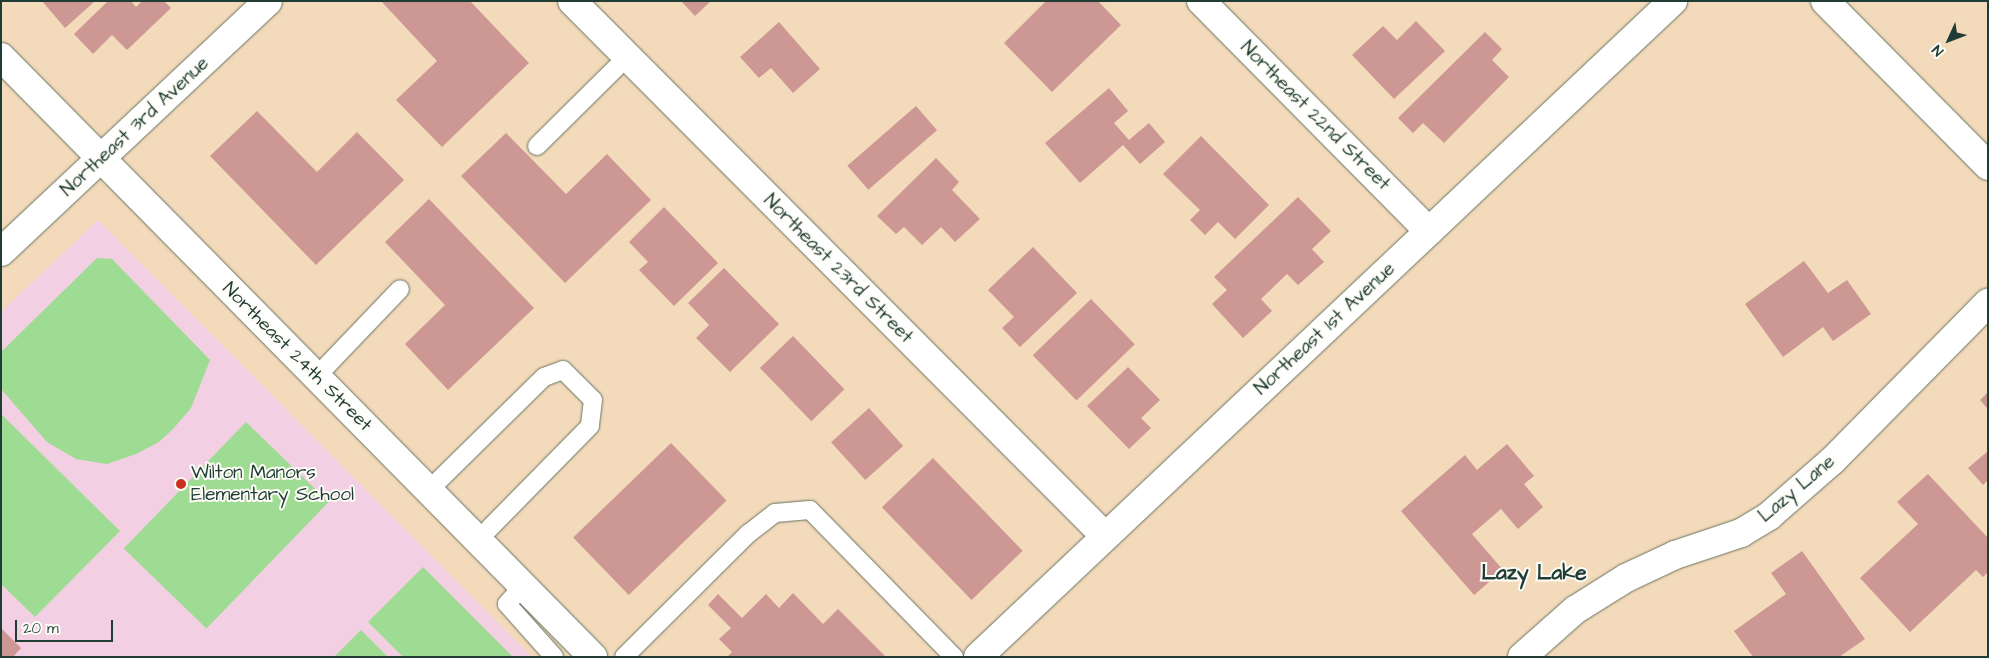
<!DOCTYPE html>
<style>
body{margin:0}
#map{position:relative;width:1989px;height:658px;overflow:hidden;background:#f3dabb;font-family:"Architects Daughter",sans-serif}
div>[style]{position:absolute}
.built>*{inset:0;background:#f2cfe2}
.green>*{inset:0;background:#9ddc92;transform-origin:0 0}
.building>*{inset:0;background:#cd9794;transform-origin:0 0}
.roads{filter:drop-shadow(0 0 1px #697463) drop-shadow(0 0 1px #697463)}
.service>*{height:18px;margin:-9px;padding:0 9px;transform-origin:9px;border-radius:9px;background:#fff}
.minor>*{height:28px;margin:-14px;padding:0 14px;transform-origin:14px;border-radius:14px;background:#fff}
.dots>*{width:14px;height:14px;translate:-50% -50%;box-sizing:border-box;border:2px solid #fdfcf7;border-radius:50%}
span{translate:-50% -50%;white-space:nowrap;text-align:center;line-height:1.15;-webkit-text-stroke:4px #fdfcf7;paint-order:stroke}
.street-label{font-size:19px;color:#1f3d34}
.poi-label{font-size:19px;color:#1f3d34}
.left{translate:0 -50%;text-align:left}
.quarter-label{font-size:21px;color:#1f3d34;font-weight:700}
.frame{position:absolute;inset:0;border:2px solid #1f3d34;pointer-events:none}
.north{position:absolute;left:1924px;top:15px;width:50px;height:50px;-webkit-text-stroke:4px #fdfcf7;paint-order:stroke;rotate:227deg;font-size:14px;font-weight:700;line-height:20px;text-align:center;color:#1f3d34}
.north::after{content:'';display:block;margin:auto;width:18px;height:22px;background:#1f3d34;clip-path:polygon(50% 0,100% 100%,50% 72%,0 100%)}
.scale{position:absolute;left:15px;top:620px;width:98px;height:22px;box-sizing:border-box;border:2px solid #1f3d34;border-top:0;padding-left:6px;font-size:15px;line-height:18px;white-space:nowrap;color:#1f3d34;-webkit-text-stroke:4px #fdfcf7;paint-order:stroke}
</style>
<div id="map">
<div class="built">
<div style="clip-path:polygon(98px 220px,532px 657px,1px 657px,1px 312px)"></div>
</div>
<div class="green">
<div style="clip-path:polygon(97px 258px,112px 259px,210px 360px,191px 408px,173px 429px,159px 442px,136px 454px,107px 464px,76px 459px,47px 442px,1px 389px,1px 352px)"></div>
<div style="clip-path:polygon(1px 414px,120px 531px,35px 617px,1px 584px)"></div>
<div style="left:246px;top:422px;width:115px;height:176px;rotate:44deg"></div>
<div style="clip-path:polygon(423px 567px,513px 657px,403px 657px,368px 622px)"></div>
<div style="clip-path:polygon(361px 630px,388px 657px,334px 657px)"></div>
</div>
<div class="building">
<div style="clip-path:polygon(42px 1px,95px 1px,65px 28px)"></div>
<div style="clip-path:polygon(108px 1px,131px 1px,136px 7px,142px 1px,164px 1px,171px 8px,127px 50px,112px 35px,93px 54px,74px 34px)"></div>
<div style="clip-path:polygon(381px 1px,470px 1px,529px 63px,442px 147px,396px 100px,437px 61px)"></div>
<div style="clip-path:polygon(681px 1px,711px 1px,695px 16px)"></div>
<div style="clip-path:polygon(1046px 1px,1098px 1px,1121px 25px,1052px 92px,1004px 43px)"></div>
<div style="clip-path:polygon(1416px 21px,1445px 51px,1394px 99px,1352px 55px,1383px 26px,1397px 40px)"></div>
<div style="clip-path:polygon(779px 22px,820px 69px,793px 93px,771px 68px,759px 78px,740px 57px)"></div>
<div style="clip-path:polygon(1485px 32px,1502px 49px,1492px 60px,1509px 77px,1444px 143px,1423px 123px,1413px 133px,1398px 118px)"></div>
<div style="clip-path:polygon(1109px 88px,1128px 111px,1114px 123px,1129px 140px,1149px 123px,1165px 142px,1140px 164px,1123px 145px,1080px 183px,1045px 143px)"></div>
<div style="left:916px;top:106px;width:32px;height:91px;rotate:49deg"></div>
<div style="clip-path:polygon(257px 111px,317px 172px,357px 132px,404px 180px,316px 265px,210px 156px)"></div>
<div style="clip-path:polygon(506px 133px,566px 194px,607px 154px,651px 200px,565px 283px,461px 176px)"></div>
<div style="clip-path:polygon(1201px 136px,1269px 205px,1235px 239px,1218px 222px,1205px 235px,1190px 220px,1200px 210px,1163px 174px)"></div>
<div style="clip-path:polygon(936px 158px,959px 182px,952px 190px,980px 219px,955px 242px,941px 227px,922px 245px,904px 227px,896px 234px,877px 216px)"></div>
<div style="clip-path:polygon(1298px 197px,1331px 231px,1312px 249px,1324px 262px,1298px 285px,1287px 274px,1261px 299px,1272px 311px,1243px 338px,1212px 304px,1227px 290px,1214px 277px)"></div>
<div style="clip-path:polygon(429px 199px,534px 308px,448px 390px,405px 344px,445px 305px,385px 242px)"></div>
<div style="clip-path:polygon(664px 207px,718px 263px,674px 306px,639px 270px,648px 262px,629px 242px)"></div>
<div style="clip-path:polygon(1033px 247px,1077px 293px,1020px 347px,1002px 328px,1014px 317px,988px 290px)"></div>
<div style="clip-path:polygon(1804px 261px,1828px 293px,1847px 280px,1871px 314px,1833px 341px,1823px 327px,1783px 357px,1745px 304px)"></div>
<div style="clip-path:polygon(724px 268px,779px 324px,730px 372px,696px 338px,709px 325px,688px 303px)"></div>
<div style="left:1091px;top:299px;width:63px;height:81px;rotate:46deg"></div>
<div style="left:793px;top:336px;width:74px;height:46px;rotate:46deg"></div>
<div style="clip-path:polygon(1128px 367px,1160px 400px,1141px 418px,1151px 428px,1129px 449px,1087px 406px)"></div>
<div style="clip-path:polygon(1988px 392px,1988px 409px,1980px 400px)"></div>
<div style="left:869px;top:408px;width:51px;height:51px;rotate:48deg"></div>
<div style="left:671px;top:443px;width:80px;height:136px;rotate:46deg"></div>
<div style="clip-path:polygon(1507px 444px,1534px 476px,1524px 484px,1543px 507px,1518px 529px,1501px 509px,1472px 534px,1503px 570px,1474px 595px,1401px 511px,1465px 455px,1477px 470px)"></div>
<div style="clip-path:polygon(1988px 451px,1988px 480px,1983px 485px,1968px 468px)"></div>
<div style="left:933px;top:458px;width:129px;height:71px;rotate:46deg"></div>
<div style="clip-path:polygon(1928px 474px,1988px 538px,1988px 572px,1983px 577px,1976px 570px,1910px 632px,1860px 578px,1918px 524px,1897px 502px)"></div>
<div style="clip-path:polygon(1802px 551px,1865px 639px,1839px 657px,1753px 657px,1734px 631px,1786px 594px,1771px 573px)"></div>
<div style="clip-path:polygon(793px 593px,823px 624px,838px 609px,886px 657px,727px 657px,732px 652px,719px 639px,731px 628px,708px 605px,718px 594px,742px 618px,766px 594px,779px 608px)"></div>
<div style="clip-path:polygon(1px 628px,21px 648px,13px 657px,1px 657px)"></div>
</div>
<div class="roads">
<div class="service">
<div style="left:537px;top:146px;width:127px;rotate:-44.7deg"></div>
<div style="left:317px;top:376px;width:120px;rotate:-46.3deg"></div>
<div style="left:429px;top:490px;width:161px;rotate:-44.5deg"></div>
<div style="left:544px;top:377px;width:20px;rotate:-20deg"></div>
<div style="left:563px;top:370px;width:42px;rotate:45deg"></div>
<div style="left:593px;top:400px;width:26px;rotate:97deg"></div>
<div style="left:590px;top:426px;width:160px;rotate:134.5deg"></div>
<div style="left:523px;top:586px;width:24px;rotate:132deg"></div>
<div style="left:507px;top:604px;width:71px;rotate:48.4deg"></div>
<div style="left:624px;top:657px;width:175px;rotate:-44.8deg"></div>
<div style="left:748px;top:534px;width:34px;rotate:-38deg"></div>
<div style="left:775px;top:513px;width:35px;rotate:-5deg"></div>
<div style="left:810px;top:510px;width:206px;rotate:45.6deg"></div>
</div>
<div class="minor">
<div style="left:572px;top:1px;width:755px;rotate:45.11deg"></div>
<div style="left:1201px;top:1px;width:324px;rotate:45.3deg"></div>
<div style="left:1825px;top:1px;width:232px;rotate:45.3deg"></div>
<div style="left:1px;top:57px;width:843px;rotate:45.38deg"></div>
<div style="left:1px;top:252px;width:366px;rotate:-43.2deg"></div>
<div style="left:978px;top:657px;width:956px;rotate:-43.35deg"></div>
<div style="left:1522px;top:657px;width:71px;rotate:-41.6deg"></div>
<div style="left:1575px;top:610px;width:60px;rotate:-32.1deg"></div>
<div style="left:1626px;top:578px;width:54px;rotate:-25.1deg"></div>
<div style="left:1675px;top:555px;width:70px;rotate:-18.4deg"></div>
<div style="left:1741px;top:533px;width:33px;rotate:-31deg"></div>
<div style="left:1769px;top:516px;width:85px;rotate:-41.2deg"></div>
<div style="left:1833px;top:460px;width:221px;rotate:-45.4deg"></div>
</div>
</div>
<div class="dots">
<div style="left:181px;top:484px;background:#c8321e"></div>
</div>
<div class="street-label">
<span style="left:1315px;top:116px;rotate:45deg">Northeast 22nd Street</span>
<span style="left:135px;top:127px;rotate:-43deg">Northeast 3rd Avenue</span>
<span style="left:838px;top:269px;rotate:45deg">Northeast 23rd Street</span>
<span style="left:1325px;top:329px;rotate:-43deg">Northeast 1st Avenue</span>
<span style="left:297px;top:357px;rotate:45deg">Northeast 24th Street</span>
<span style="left:1797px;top:489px;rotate:-40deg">Lazy Lane</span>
</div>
<div class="poi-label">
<span class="left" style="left:191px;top:484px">Wilton Manors<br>Elementary School</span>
</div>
<div class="quarter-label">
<span style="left:1534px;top:573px">Lazy Lake</span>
</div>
<div class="frame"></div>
<div class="north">N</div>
<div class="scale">20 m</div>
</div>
